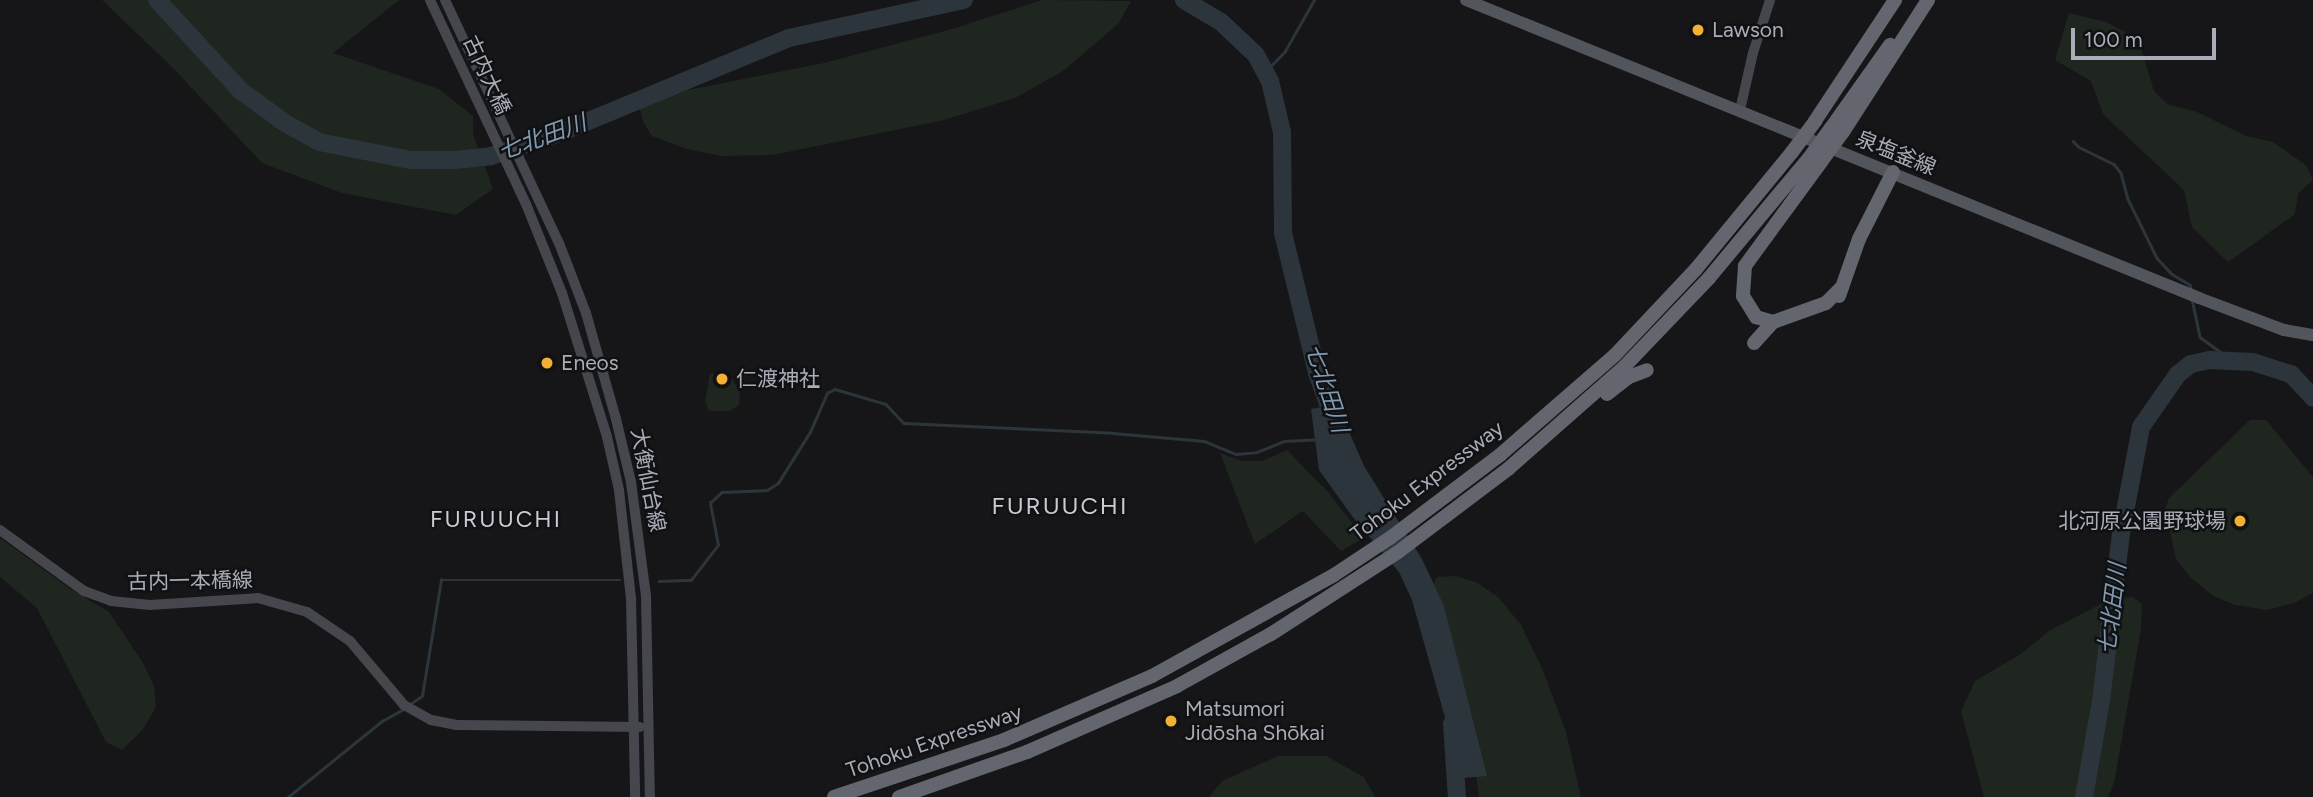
<!DOCTYPE html>
<meta charset="utf-8">
<style>
body{margin:0}
#map{position:relative;width:2313px;height:797px;overflow:hidden;background:#161618;font-family:Figtree,"Noto Sans JP",sans-serif}
div>[style]{position:absolute}
.green>*{inset:0;background:#1e261f}
.water>*{inset:0;background:#2c353c}
.stream>*{height:2.5px;margin:-1.25px;padding:0 1.25px;transform-origin:1.25px;border-radius:1.25px;background:#2c353c}
.river>*{height:18px;margin:-9px;padding:0 9px;transform-origin:9px;border-radius:9px;background:#2c353c}
.secondary>*{height:10px;margin:-5px;padding:0 5px;transform-origin:5px;border-radius:5px;background:#45474d}
.primary>*{height:12px;margin:-6px;padding:0 6px;transform-origin:6px;border-radius:6px;background:#53555c}
.highway>*{height:14px;margin:-7px;padding:0 7px;transform-origin:7px;border-radius:7px;background:#63666e}
.highway-bridge>*{height:14px;margin:-7px;padding:0 7px;transform-origin:7px;border-radius:7px;background:#63666e}
.dots>*{width:19px;height:19px;translate:-50% -50%;box-sizing:border-box;border:4px solid #111113;border-radius:50%}
span{translate:-50% -50%;white-space:nowrap;text-align:center;line-height:1.15;-webkit-text-stroke:5px #111113;paint-order:stroke}
.poi-label{font-size:21px;color:#a8adb8}
.left{translate:0 -50%;text-align:left}
.right{translate:-100% -50%;text-align:right}
.street-label{font-size:21px;color:#a8adb8}
.water-label{font-size:23px;color:#7f9bb3;font-style:italic}
.neighbourhood-label{font-size:23px;color:#c9ccd4;letter-spacing:2px}
.quarter-label{font-size:24px;color:#c9ccd4;letter-spacing:2px}
.scale{position:absolute;left:2071px;top:28px;width:145px;height:32px;box-sizing:border-box;border:4px solid #a8adb8;border-top:0;padding-left:9px;font-size:21px;line-height:24px;white-space:nowrap;color:#a8adb8;-webkit-text-stroke:5px #111113;paint-order:stroke}
</style>
<div id="map">
<div class="green">
<div style="clip-path:polygon(102px 0,399px 0,333px 53px,439px 89px,473px 116px,473px 134px,493px 189px,456px 215px,342px 193px,262px 163px,172px 67px)"></div>
<div style="clip-path:polygon(1042px 0,1131px 1px,1118px 24px,1063px 71px,1015px 98px,944px 120px,773px 155px,721px 156px,687px 149px,652px 136px,644px 124px,639px 106px,640px 101px,673px 93px,824px 63px,952px 29px)"></div>
<div style="clip-path:polygon(2069px 13px,2106px 22px,2125px 32px,2141px 48px,2154px 91px,2167px 104px,2197px 112px,2246px 136px,2273px 142px,2307px 166px,2313px 180px,2298px 194px,2295px 214px,2228px 262px,2192px 227px,2184px 190px,2103px 114px,2091px 81px,2055px 60px)"></div>
<div style="clip-path:polygon(728px 372px,740px 393px,739px 405px,730px 411px,709px 411px,705px 401px,710px 374px)"></div>
<div style="clip-path:polygon(2250px 420px,2266px 420px,2313px 477px,2313px 593px,2294px 603px,2267px 610px,2235px 605px,2213px 596px,2190px 577px,2176px 559px,2165px 509px,2169px 498px)"></div>
<div style="clip-path:polygon(1287px 450px,1328px 492px,1364px 538px,1341px 551px,1303px 511px,1255px 544px,1220px 453px,1242px 461px,1262px 461px)"></div>
<div style="clip-path:polygon(0 538px,69px 588px,109px 612px,143px 663px,154px 686px,156px 707px,143px 729px,122px 750px,106px 742px,37px 608px,0 577px)"></div>
<div style="clip-path:polygon(1456px 576px,1478px 583px,1499px 598px,1521px 625px,1542px 668px,1566px 732px,1581px 797px,1479px 797px,1475px 769px,1430px 591px,1437px 577px)"></div>
<div style="clip-path:polygon(2133px 597px,2142px 604px,2141px 629px,2114px 783px,2108px 797px,1984px 797px,1961px 711px,1975px 681px,2021px 654px,2049px 631px,2110px 599px)"></div>
<div style="clip-path:polygon(1278px 756px,1326px 756px,1364px 777px,1375px 797px,1209px 797px,1222px 781px)"></div>
</div>
<div class="water">
<div style="clip-path:polygon(1337px 404px,1364px 466px,1422px 559px,1444px 606px,1487px 776px,1462px 778px,1412px 600px,1399px 572px,1352px 516px,1319px 470px,1311px 409px)"></div>
</div>
<div class="stream">
<div style="left:1265px;top:72px;width:29px;rotate:-46deg"></div>
<div style="left:1285px;top:51px;width:59px;rotate:-60.4deg"></div>
<div style="left:2073px;top:141px;width:8px;rotate:45deg"></div>
<div style="left:2079px;top:147px;width:39px;rotate:26deg"></div>
<div style="left:2114px;top:164px;width:11px;rotate:52deg"></div>
<div style="left:2121px;top:173px;width:27px;rotate:75deg"></div>
<div style="left:2128px;top:199px;width:66px;rotate:63.8deg"></div>
<div style="left:2157px;top:258px;width:22px;rotate:47deg"></div>
<div style="left:2172px;top:274px;width:21px;rotate:31deg"></div>
<div style="left:2190px;top:285px;width:4px;rotate:76deg"></div>
<div style="left:2192px;top:299px;width:39px;rotate:78deg"></div>
<div style="left:2200px;top:337px;width:37px;rotate:36deg"></div>
<div style="left:659px;top:581px;width:32px;rotate:-2deg"></div>
<div style="left:691px;top:580px;width:44px;rotate:-52.4deg"></div>
<div style="left:718px;top:545px;width:43px;rotate:-100.8deg"></div>
<div style="left:710px;top:503px;width:16px;rotate:-43deg"></div>
<div style="left:722px;top:492px;width:45px;rotate:-2.5deg"></div>
<div style="left:767px;top:490px;width:13px;rotate:-32deg"></div>
<div style="left:778px;top:483px;width:60px;rotate:-57.9deg"></div>
<div style="left:810px;top:432px;width:43px;rotate:-66.4deg"></div>
<div style="left:827px;top:393px;width:9px;rotate:-27deg"></div>
<div style="left:835px;top:389px;width:53px;rotate:16.4deg"></div>
<div style="left:886px;top:404px;width:26px;rotate:47deg"></div>
<div style="left:904px;top:423px;width:209px;rotate:2.7deg"></div>
<div style="left:1113px;top:433px;width:91px;rotate:5deg"></div>
<div style="left:1204px;top:441px;width:35px;rotate:22deg"></div>
<div style="left:1236px;top:454px;width:21px;rotate:-5deg"></div>
<div style="left:1257px;top:452px;width:29px;rotate:-22deg"></div>
<div style="left:1284px;top:441px;width:34px;rotate:-3deg"></div>
<div style="left:410px;top:704px;width:14px;rotate:-34deg"></div>
<div style="left:422px;top:696px;width:118px;rotate:-80.7deg"></div>
<div style="left:441px;top:580px;width:179px"></div>
<div style="left:288px;top:797px;width:121px;rotate:-39deg"></div>
<div style="left:382px;top:721px;width:26px;rotate:-29deg"></div>
</div>
<div class="river">
<div style="left:157px;top:0;width:124px;rotate:47.3deg"></div>
<div style="left:241px;top:91px;width:54px;rotate:36deg"></div>
<div style="left:285px;top:123px;width:39px;rotate:29deg"></div>
<div style="left:319px;top:142px;width:94px;rotate:11.1deg"></div>
<div style="left:411px;top:160px;width:44px"></div>
<div style="left:455px;top:160px;width:36px;rotate:-6deg"></div>
<div style="left:491px;top:156px;width:75px;rotate:-18.7deg"></div>
<div style="left:562px;top:132px;width:246px;rotate:-22.5deg"></div>
<div style="left:789px;top:38px;width:179px;rotate:-12.3deg"></div>
<div style="left:1184px;top:0;width:43px;rotate:30.7deg"></div>
<div style="left:1221px;top:22px;width:48px;rotate:43.3deg"></div>
<div style="left:1256px;top:55px;width:30px;rotate:62deg"></div>
<div style="left:1270px;top:81px;width:52px;rotate:76.8deg"></div>
<div style="left:1282px;top:132px;width:101px;rotate:89.4deg"></div>
<div style="left:1283px;top:233px;width:144px;rotate:76.3deg"></div>
<div style="left:1317px;top:373px;width:59px;rotate:70deg"></div>
<div style="left:1452px;top:724px;width:73px;rotate:86.1deg"></div>
<div style="left:2084px;top:797px;width:97px;rotate:-80deg"></div>
<div style="left:2101px;top:701px;width:169px;rotate:-83.2deg"></div>
<div style="left:2121px;top:533px;width:108px;rotate:-79.3deg"></div>
<div style="left:2141px;top:427px;width:65px;rotate:-55.1deg"></div>
<div style="left:2178px;top:374px;width:16px;rotate:-38deg"></div>
<div style="left:2191px;top:364px;width:19px;rotate:-12deg"></div>
<div style="left:2210px;top:360px;width:43px;rotate:2.7deg"></div>
<div style="left:2253px;top:362px;width:40px;rotate:18deg"></div>
<div style="left:2291px;top:374px;width:33px;rotate:47deg"></div>
</div>
<div class="secondary">
<div style="left:430px;top:0;width:225px;rotate:64.8deg"></div>
<div style="left:526px;top:204px;width:96px;rotate:68deg"></div>
<div style="left:562px;top:293px;width:151px;rotate:72.6deg"></div>
<div style="left:607px;top:437px;width:54px;rotate:77.2deg"></div>
<div style="left:619px;top:490px;width:109px;rotate:83.7deg"></div>
<div style="left:631px;top:598px;width:199px;rotate:88.8deg"></div>
<div style="left:445px;top:0;width:268px;rotate:64.9deg"></div>
<div style="left:559px;top:243px;width:75px;rotate:68.9deg"></div>
<div style="left:586px;top:313px;width:110px;rotate:74.2deg"></div>
<div style="left:616px;top:419px;width:65px;rotate:76.6deg"></div>
<div style="left:631px;top:482px;width:115px;rotate:82.5deg"></div>
<div style="left:646px;top:596px;width:201px;rotate:88.9deg"></div>
<div style="left:1740px;top:110px;width:58px;rotate:-77.2deg"></div>
<div style="left:1753px;top:53px;width:56px;rotate:-72.2deg"></div>
<div style="left:0;top:530px;width:104px;rotate:36deg"></div>
<div style="left:84px;top:591px;width:29px;rotate:20deg"></div>
<div style="left:111px;top:601px;width:39px;rotate:6deg"></div>
<div style="left:150px;top:605px;width:108px;rotate:-3.7deg"></div>
<div style="left:258px;top:598px;width:51px;rotate:15.9deg"></div>
<div style="left:307px;top:612px;width:52px;rotate:34deg"></div>
<div style="left:350px;top:641px;width:84px;rotate:49.8deg"></div>
<div style="left:404px;top:705px;width:31px;rotate:29deg"></div>
<div style="left:431px;top:720px;width:25px;rotate:11deg"></div>
<div style="left:456px;top:725px;width:184px;rotate:0.6deg"></div>
</div>
<div class="primary">
<div style="left:1466px;top:0;width:791px;rotate:22.12deg"></div>
<div style="left:2199px;top:298px;width:91px;rotate:20.6deg"></div>
<div style="left:2284px;top:330px;width:29px;rotate:10deg"></div>
</div>
<div class="highway">
<div style="left:1815px;top:121px;width:145px;rotate:-56.5deg"></div>
<div style="left:1831px;top:128px;width:102px;rotate:-54.6deg"></div>
<div style="left:1843px;top:132px;width:157px;rotate:-57.2deg"></div>
<div style="left:1821px;top:162px;width:129px;rotate:126.2deg"></div>
<div style="left:1745px;top:266px;width:30px;rotate:94deg"></div>
<div style="left:1743px;top:296px;width:25px;rotate:58deg"></div>
<div style="left:1756px;top:317px;width:18px;rotate:16deg"></div>
<div style="left:1773px;top:322px;width:56px;rotate:-19.7deg"></div>
<div style="left:1826px;top:303px;width:23px;rotate:-45deg"></div>
<div style="left:1839px;top:296px;width:60px;rotate:-70.7deg"></div>
<div style="left:1859px;top:239px;width:75px;rotate:-63.1deg"></div>
<div style="left:1754px;top:343px;width:28px;rotate:-48deg"></div>
<div style="left:1607px;top:394px;width:28px;rotate:-38deg"></div>
<div style="left:1629px;top:377px;width:19px;rotate:-21deg"></div>
<div style="left:834px;top:797px;width:179px;rotate:-18.5deg"></div>
<div style="left:1004px;top:740px;width:161px;rotate:-23.4deg"></div>
<div style="left:1152px;top:676px;width:208px;rotate:-29deg"></div>
<div style="left:1334px;top:575px;width:67px;rotate:-33.5deg"></div>
<div style="left:1390px;top:538px;width:138px;rotate:-37deg"></div>
<div style="left:1500px;top:455px;width:152px;rotate:-41deg"></div>
<div style="left:1615px;top:355px;width:118px;rotate:-46.7deg"></div>
<div style="left:1696px;top:269px;width:151px;rotate:-50.6deg"></div>
<div style="left:899px;top:797px;width:136px;rotate:-19.4deg"></div>
<div style="left:1027px;top:752px;width:164px;rotate:-23.7deg"></div>
<div style="left:1177px;top:686px;width:107px;rotate:-29deg"></div>
<div style="left:1271px;top:634px;width:151px;rotate:-32.8deg"></div>
<div style="left:1398px;top:552px;width:138px;rotate:-37deg"></div>
<div style="left:1508px;top:469px;width:154px;rotate:-41.3deg"></div>
<div style="left:1624px;top:367px;width:123px;rotate:-46.3deg"></div>
<div style="left:1709px;top:278px;width:156px;rotate:-50.2deg"></div>
</div>
<div class="highway-bridge">
<div style="left:1792px;top:152px;width:39px;rotate:-53deg"></div>
<div style="left:1809px;top:158px;width:37px;rotate:-54deg"></div>
<div style="left:1821px;top:162px;width:37px;rotate:-54deg"></div>
</div>
<div class="dots">
<div style="left:1698px;top:30px;background:#f2b134"></div>
<div style="left:547px;top:363px;background:#f2b134"></div>
<div style="left:722px;top:379px;background:#f2b134"></div>
<div style="left:2240px;top:521px;background:#f2b134"></div>
<div style="left:1171px;top:721px;background:#f2b134"></div>
</div>
<div class="poi-label">
<span class="left" style="left:1712px;top:30px">Lawson</span>
<span class="left" style="left:561px;top:363px">Eneos</span>
<span class="left" style="left:736px;top:379px">仁渡神社</span>
<span class="right" style="left:2226px;top:521px">北河原公園野球場</span>
<span class="left" style="left:1185px;top:721px">Matsumori<br>Jidōsha Shōkai</span>
</div>
<div class="street-label">
<span style="left:487px;top:75px;rotate:65deg">古内大橋</span>
<span style="left:1896px;top:153px;rotate:22deg">泉塩釜線</span>
<span style="left:648px;top:480px;rotate:79deg">大衡仙台線</span>
<span style="left:1427px;top:481px;rotate:-37deg">Tohoku Expressway</span>
<span style="left:190px;top:581px;rotate:-1deg">古内一本橋線</span>
<span style="left:934px;top:741px;rotate:-19deg">Tohoku Expressway</span>
</div>
<div class="water-label">
<span style="left:542px;top:137px;rotate:-20deg">七北田川</span>
<span style="left:1327px;top:388px;rotate:72deg">七北田川</span>
<span style="left:2112px;top:609px;rotate:-83deg">七北田川</span>
</div>
<div class="neighbourhood-label">
<span style="left:496px;top:519px">FURUUCHI</span>
</div>
<div class="quarter-label">
<span style="left:1060px;top:506px">FURUUCHI</span>
</div>
<div class="scale">100 m</div>
</div>
